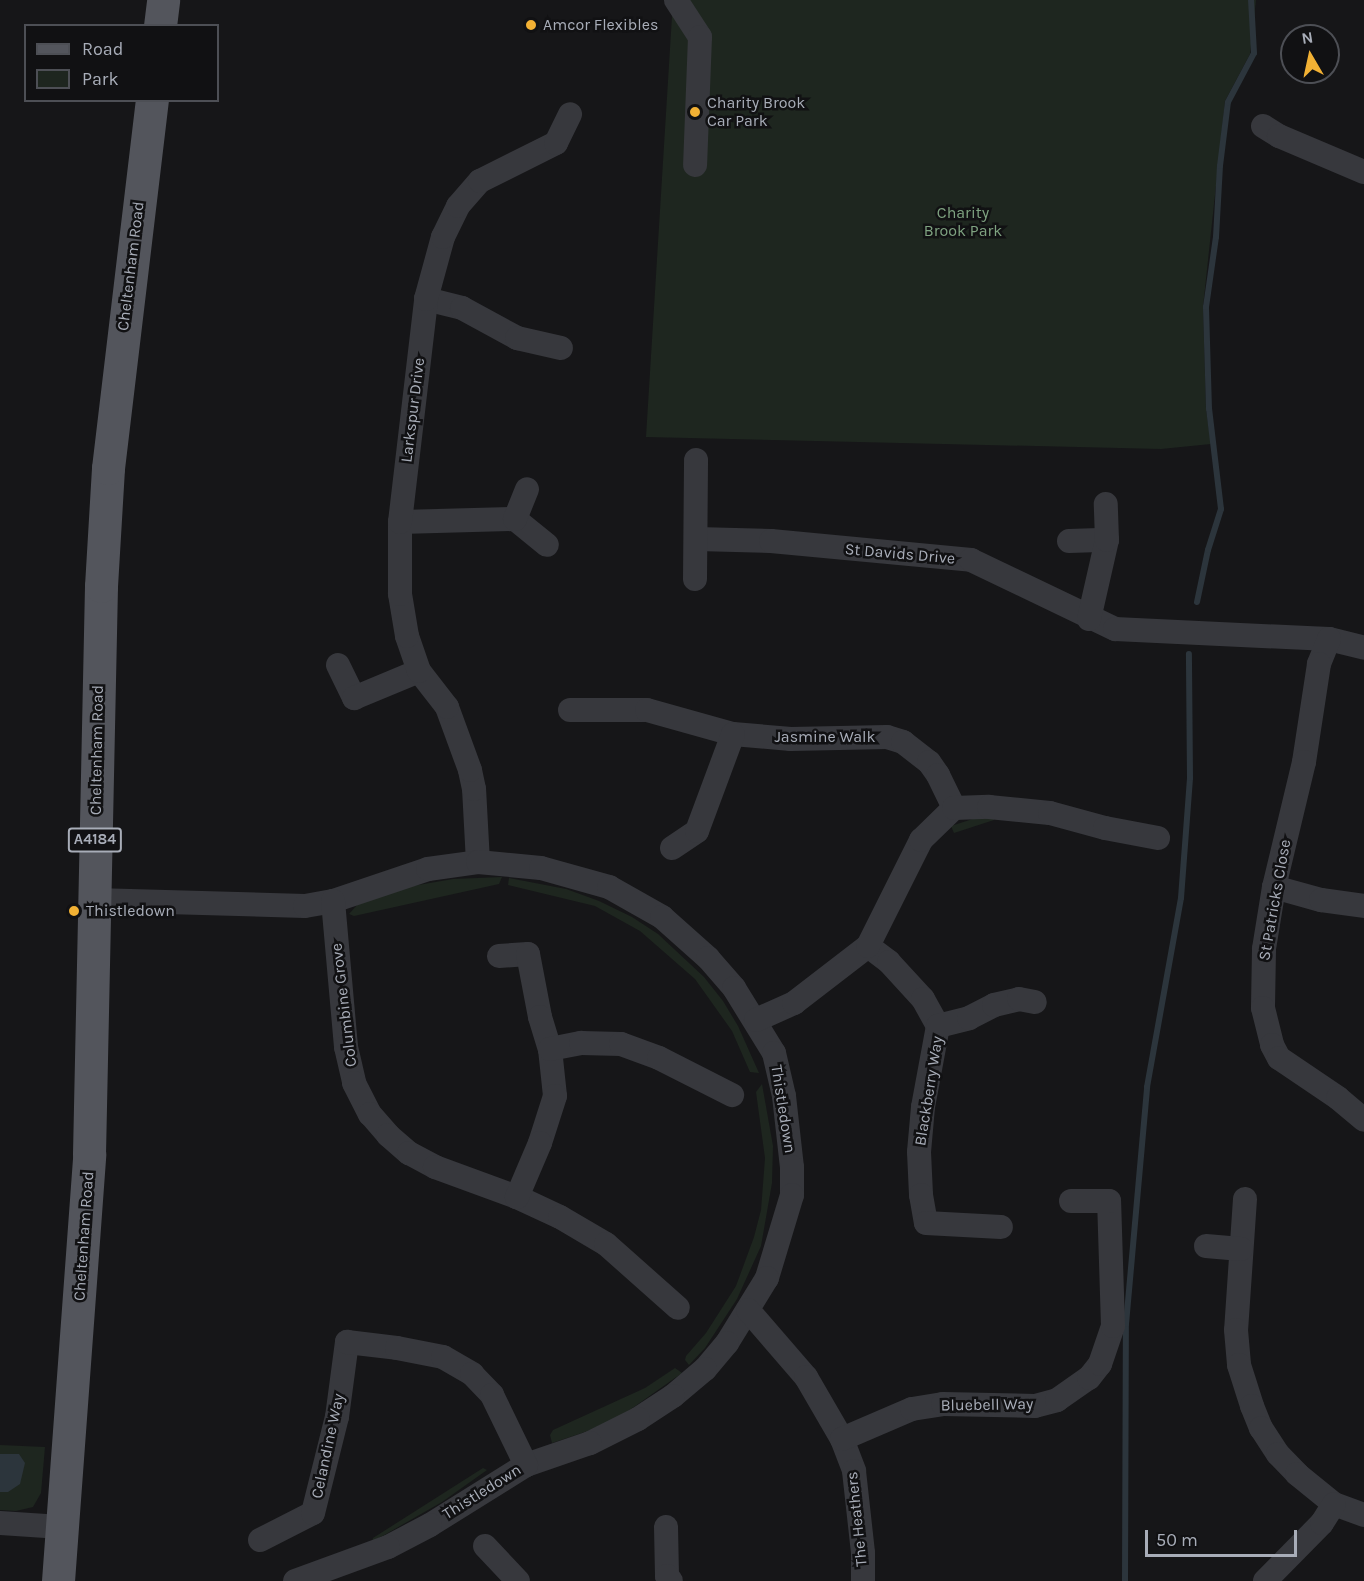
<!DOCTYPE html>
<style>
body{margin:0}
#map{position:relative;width:1364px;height:1581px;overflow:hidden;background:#161618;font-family:Karla,sans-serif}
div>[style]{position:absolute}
.green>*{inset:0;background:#1e261f}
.water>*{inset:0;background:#2c353c}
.stream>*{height:6px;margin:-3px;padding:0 3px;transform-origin:3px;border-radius:3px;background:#2c353c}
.minor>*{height:24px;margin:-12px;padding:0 12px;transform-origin:12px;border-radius:12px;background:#37383d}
.primary>*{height:33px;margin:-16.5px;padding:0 16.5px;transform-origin:16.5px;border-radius:16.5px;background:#53555c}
.dots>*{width:16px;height:16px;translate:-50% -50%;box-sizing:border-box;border:3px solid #111113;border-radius:50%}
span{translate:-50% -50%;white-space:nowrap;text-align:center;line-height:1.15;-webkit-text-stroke:5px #111113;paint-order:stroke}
.shield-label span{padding:2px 4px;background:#111113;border:2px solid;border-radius:4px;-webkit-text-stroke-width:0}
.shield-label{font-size:15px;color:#a8adb8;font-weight:700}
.poi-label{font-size:16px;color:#a8adb8}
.left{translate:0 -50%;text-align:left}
.park-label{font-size:16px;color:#7fa381}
.street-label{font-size:16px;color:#a8adb8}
.legend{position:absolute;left:24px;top:24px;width:195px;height:78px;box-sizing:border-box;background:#111113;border:2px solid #4d4f55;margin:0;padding:8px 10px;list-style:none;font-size:18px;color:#a8adb8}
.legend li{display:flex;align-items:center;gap:12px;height:30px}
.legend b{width:30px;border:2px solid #4d4f55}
.north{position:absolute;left:1280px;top:24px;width:60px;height:60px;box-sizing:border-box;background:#111113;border:2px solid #4d4f55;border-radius:50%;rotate:351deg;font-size:16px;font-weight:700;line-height:24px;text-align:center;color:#a8adb8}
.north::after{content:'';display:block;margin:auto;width:21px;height:27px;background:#f2b134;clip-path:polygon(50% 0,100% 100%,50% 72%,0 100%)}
.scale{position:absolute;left:1145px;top:1530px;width:152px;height:27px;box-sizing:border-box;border:3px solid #a8adb8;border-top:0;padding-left:8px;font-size:18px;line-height:21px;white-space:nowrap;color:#a8adb8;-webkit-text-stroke:4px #111113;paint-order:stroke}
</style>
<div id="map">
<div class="green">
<div style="clip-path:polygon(673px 0,1256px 0,1250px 54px,1225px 101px,1203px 307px,1206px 409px,1211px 444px,1161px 449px,646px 437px)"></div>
<div style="clip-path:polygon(985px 815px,994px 815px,994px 820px,954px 833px,951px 826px)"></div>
<div style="clip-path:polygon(502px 877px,499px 884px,354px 916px,349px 914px,357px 905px,401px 888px,453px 879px)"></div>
<div style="clip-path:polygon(509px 878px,566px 889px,599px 901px,632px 917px,658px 934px,704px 977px,723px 1001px,738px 1026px,759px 1073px,750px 1072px,732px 1031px,695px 979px,640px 931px,595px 906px,508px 885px)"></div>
<div style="clip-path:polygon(762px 1084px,773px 1146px,772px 1183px,761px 1246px,737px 1299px,705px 1348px,689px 1365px,685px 1360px,686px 1356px,706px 1333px,736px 1286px,754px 1237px,761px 1210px,765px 1158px,756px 1092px)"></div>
<div style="clip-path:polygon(675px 1368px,682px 1373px,624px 1414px,597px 1428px,552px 1443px,550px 1435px,553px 1430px,645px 1388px)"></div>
<div style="clip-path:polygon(0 1445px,45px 1447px,41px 1493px,33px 1507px,16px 1511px,0 1510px)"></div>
<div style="clip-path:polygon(483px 1468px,487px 1470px,442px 1502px,372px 1542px,373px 1538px)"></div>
</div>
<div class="water">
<div style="clip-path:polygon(0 1454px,19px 1454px,25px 1463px,20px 1484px,8px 1492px,0 1492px)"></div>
</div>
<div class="stream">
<div style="left:1197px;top:602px;width:53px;rotate:-78.1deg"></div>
<div style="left:1208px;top:550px;width:43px;rotate:-72.4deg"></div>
<div style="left:1221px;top:509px;width:101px;rotate:-96.8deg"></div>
<div style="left:1209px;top:409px;width:102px;rotate:-91.7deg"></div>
<div style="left:1206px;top:307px;width:71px;rotate:-81.9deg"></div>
<div style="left:1216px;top:237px;width:71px;rotate:-86.8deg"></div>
<div style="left:1220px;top:166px;width:64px;rotate:-82.9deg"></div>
<div style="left:1228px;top:102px;width:55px;rotate:-62deg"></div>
<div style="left:1254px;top:53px;width:53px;rotate:-93.2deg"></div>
<div style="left:1125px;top:1581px;width:257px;rotate:-89.8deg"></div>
<div style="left:1126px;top:1324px;width:238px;rotate:-84.9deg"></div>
<div style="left:1147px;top:1087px;width:192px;rotate:-79.8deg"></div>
<div style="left:1181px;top:898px;width:120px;rotate:-85.7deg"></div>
<div style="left:1190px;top:778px;width:124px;rotate:-90.5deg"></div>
</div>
<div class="minor">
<div style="left:676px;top:0;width:44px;rotate:57deg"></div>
<div style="left:700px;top:37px;width:128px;rotate:92.2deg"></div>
<div style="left:1263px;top:126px;width:19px;rotate:32deg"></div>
<div style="left:1279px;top:136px;width:92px;rotate:23deg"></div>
<div style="left:426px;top:299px;width:37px;rotate:14deg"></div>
<div style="left:462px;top:308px;width:63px;rotate:28.6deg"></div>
<div style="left:517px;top:338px;width:45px;rotate:12.8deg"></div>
<div style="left:515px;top:519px;width:41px;rotate:39.1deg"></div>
<div style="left:400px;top:522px;width:115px;rotate:-1.5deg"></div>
<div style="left:515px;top:519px;width:32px;rotate:-68deg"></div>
<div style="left:697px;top:539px;width:74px;rotate:1.5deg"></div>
<div style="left:771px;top:541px;width:201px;rotate:5.4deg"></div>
<div style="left:971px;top:560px;width:160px;rotate:25.6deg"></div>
<div style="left:1115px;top:629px;width:214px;rotate:2.7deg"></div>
<div style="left:1329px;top:639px;width:36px;rotate:14deg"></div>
<div style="left:1069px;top:541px;width:38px;rotate:-2deg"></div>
<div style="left:695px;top:579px;width:119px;rotate:-89.5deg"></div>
<div style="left:1089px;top:619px;width:81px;rotate:-77.2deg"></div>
<div style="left:1107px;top:540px;width:36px;rotate:-92deg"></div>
<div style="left:1329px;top:639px;width:27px;rotate:112deg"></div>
<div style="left:1319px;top:664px;width:99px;rotate:98.7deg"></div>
<div style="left:1304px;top:762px;width:129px;rotate:103.5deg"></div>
<div style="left:1274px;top:887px;width:63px;rotate:99.2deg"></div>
<div style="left:1264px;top:949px;width:59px;rotate:91deg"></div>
<div style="left:1263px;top:1008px;width:38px;rotate:76deg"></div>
<div style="left:1272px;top:1045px;width:15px;rotate:62deg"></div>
<div style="left:1279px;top:1058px;width:71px;rotate:34.1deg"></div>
<div style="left:1338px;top:1098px;width:34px;rotate:40deg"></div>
<div style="left:338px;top:665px;width:37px;rotate:64deg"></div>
<div style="left:354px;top:698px;width:70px;rotate:-22.6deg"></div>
<div style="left:570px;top:710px;width:77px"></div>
<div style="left:647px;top:710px;width:89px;rotate:15.6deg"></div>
<div style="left:733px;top:734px;width:58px;rotate:4.9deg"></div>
<div style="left:791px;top:739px;width:96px;rotate:-1.2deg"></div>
<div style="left:887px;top:737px;width:17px;rotate:17deg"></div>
<div style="left:903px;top:742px;width:33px;rotate:38deg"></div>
<div style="left:929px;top:762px;width:16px;rotate:55deg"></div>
<div style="left:938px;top:775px;width:37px;rotate:64deg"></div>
<div style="left:672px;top:848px;width:30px;rotate:-34deg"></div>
<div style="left:697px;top:831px;width:103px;rotate:-69.6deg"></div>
<div style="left:478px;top:862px;width:73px;rotate:-93.1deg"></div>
<div style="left:474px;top:789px;width:19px;rotate:-102deg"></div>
<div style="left:470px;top:770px;width:67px;rotate:-110.1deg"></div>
<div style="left:447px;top:707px;width:46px;rotate:-127.9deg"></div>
<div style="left:419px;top:671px;width:37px;rotate:-109deg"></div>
<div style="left:407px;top:636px;width:43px;rotate:-99.5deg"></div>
<div style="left:400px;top:594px;width:72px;rotate:-90deg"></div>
<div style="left:400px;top:522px;width:225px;rotate:-83.3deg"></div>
<div style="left:426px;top:299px;width:64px;rotate:-74.7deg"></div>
<div style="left:443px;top:237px;width:34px;rotate:-64deg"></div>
<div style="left:458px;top:206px;width:33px;rotate:-49deg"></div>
<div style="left:480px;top:181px;width:85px;rotate:-26.6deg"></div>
<div style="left:556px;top:143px;width:32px;rotate:-64deg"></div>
<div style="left:1274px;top:887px;width:49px;rotate:15.5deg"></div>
<div style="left:1321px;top:900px;width:43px;rotate:7.9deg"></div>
<div style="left:94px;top:900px;width:211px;rotate:1.6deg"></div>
<div style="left:305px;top:906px;width:28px;rotate:-10deg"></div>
<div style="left:333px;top:901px;width:100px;rotate:-18.6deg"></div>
<div style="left:428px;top:869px;width:50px;rotate:-8deg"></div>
<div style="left:478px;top:862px;width:63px;rotate:5.4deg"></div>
<div style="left:541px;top:868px;width:71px;rotate:15.6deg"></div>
<div style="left:609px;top:887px;width:61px;rotate:29.5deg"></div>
<div style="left:662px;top:917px;width:62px;rotate:41.7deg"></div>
<div style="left:708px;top:958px;width:40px;rotate:49deg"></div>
<div style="left:734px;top:988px;width:76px;rotate:58.4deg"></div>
<div style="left:774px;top:1053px;width:44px;rotate:76.9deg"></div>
<div style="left:784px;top:1096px;width:71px;rotate:83.6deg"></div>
<div style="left:792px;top:1167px;width:28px;rotate:90deg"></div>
<div style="left:792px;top:1195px;width:87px;rotate:106.8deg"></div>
<div style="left:767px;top:1278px;width:76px;rotate:121.6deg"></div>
<div style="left:727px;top:1343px;width:34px;rotate:130deg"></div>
<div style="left:705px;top:1369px;width:42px;rotate:139.8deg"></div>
<div style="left:673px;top:1396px;width:42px;rotate:146.7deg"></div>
<div style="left:638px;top:1419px;width:54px;rotate:153.4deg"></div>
<div style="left:590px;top:1443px;width:68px;rotate:161deg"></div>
<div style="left:526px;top:1465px;width:113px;rotate:148deg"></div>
<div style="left:430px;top:1525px;width:47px;rotate:152.4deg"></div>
<div style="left:388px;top:1547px;width:99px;rotate:159.9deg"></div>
<div style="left:333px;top:901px;width:147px;rotate:84.9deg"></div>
<div style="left:346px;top:1047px;width:37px;rotate:77deg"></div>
<div style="left:354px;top:1083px;width:35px;rotate:63deg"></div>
<div style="left:370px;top:1114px;width:28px;rotate:49deg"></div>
<div style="left:388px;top:1135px;width:28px;rotate:41deg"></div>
<div style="left:409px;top:1153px;width:30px;rotate:28deg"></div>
<div style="left:435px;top:1167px;width:87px;rotate:20.1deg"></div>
<div style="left:517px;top:1197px;width:47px;rotate:24.9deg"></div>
<div style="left:560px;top:1217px;width:53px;rotate:30.4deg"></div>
<div style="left:606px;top:1244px;width:96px;rotate:41.6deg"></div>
<div style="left:868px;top:946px;width:26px;rotate:37deg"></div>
<div style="left:889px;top:962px;width:50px;rotate:47.4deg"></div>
<div style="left:923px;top:999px;width:31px;rotate:61deg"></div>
<div style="left:938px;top:1026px;width:82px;rotate:100.5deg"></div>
<div style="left:923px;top:1107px;width:45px;rotate:95.1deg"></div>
<div style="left:919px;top:1152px;width:43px;rotate:87.3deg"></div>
<div style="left:921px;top:1195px;width:28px;rotate:80deg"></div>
<div style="left:926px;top:1223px;width:75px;rotate:3.1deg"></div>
<div style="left:499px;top:956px;width:29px;rotate:-4deg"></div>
<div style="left:528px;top:954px;width:64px;rotate:79.2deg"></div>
<div style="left:540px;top:1017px;width:34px;rotate:73deg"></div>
<div style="left:550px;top:1049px;width:47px;rotate:83.9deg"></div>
<div style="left:555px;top:1096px;width:49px;rotate:107.7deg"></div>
<div style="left:540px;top:1143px;width:59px;rotate:113.1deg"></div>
<div style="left:756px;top:1020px;width:42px;rotate:-24.1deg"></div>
<div style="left:794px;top:1003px;width:93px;rotate:-37.6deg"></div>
<div style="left:868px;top:946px;width:119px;rotate:-63.4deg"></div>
<div style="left:921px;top:840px;width:46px;rotate:-44.1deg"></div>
<div style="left:954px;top:808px;width:35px;rotate:-2deg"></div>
<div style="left:989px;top:807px;width:61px;rotate:5.6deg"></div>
<div style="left:1050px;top:813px;width:57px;rotate:15.3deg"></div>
<div style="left:1105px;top:828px;width:54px;rotate:10.7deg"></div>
<div style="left:938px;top:1026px;width:32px;rotate:-14deg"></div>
<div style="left:969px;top:1018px;width:28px;rotate:-27deg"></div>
<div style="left:994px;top:1005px;width:26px;rotate:-13deg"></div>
<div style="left:1019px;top:999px;width:16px;rotate:11deg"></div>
<div style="left:550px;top:1049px;width:32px;rotate:-11deg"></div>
<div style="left:581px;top:1043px;width:40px;rotate:1.4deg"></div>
<div style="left:621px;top:1044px;width:40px;rotate:20.2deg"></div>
<div style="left:659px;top:1058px;width:82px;rotate:26.9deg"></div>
<div style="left:1245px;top:1199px;width:131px;rotate:93.9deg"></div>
<div style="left:1236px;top:1330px;width:35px;rotate:85deg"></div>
<div style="left:1239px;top:1365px;width:43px;rotate:72.4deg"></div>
<div style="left:1252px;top:1406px;width:24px;rotate:68deg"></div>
<div style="left:1261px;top:1428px;width:31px;rotate:57deg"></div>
<div style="left:1278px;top:1454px;width:28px;rotate:46deg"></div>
<div style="left:1297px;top:1474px;width:48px;rotate:39deg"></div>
<div style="left:1334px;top:1504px;width:32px;rotate:20deg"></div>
<div style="left:1206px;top:1246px;width:35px;rotate:5deg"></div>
<div style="left:748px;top:1310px;width:89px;rotate:49.1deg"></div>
<div style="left:806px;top:1377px;width:72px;rotate:59.9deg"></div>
<div style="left:842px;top:1439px;width:34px;rotate:69deg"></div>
<div style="left:854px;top:1471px;width:82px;rotate:83.7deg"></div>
<div style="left:863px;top:1553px;width:28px;rotate:90deg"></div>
<div style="left:842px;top:1439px;width:76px;rotate:-23.2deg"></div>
<div style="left:912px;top:1409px;width:31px;rotate:-9deg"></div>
<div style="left:943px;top:1404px;width:92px;rotate:1.2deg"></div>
<div style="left:1035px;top:1406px;width:23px;rotate:-15deg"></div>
<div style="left:1057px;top:1400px;width:39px;rotate:-35deg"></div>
<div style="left:1089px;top:1378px;width:18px;rotate:-52deg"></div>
<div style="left:1100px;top:1364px;width:40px;rotate:-71.1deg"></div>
<div style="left:1113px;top:1326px;width:125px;rotate:-91.8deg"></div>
<div style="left:1109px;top:1201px;width:38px;rotate:180deg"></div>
<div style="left:0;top:1523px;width:61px;rotate:3.8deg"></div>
<div style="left:666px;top:1527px;width:49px;rotate:88.8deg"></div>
<div style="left:667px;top:1576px;width:6px;rotate:51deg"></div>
<div style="left:260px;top:1540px;width:59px;rotate:-27deg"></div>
<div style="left:313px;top:1513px;width:99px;rotate:-76deg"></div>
<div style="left:337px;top:1417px;width:76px;rotate:-82.4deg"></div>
<div style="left:347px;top:1342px;width:50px;rotate:6.8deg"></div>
<div style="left:397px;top:1348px;width:47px;rotate:11.1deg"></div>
<div style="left:443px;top:1357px;width:34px;rotate:30deg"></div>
<div style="left:472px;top:1374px;width:29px;rotate:46deg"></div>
<div style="left:492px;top:1395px;width:78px;rotate:64.1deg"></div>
<div style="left:485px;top:1546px;width:48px;rotate:46.7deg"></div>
<div style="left:1265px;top:1581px;width:81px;rotate:-45.5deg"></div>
<div style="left:1322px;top:1523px;width:22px;rotate:-58deg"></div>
</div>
<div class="primary">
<div style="left:160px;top:26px;width:26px;rotate:-83deg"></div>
<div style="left:58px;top:1581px;width:428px;rotate:-85.8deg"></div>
<div style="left:89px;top:1154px;width:568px;rotate:-88.79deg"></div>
<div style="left:101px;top:586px;width:118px;rotate:-86.6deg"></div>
<div style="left:108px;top:468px;width:371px;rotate:-83.2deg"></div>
</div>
<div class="dots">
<div style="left:531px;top:25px;background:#f2b134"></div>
<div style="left:695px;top:112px;background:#f2b134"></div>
<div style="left:74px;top:911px;background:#f2b134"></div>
</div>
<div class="shield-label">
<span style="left:95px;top:840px">A4184</span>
</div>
<div class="poi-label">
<span class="left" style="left:543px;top:25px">Amcor Flexibles</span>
<span class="left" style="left:707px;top:112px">Charity Brook<br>Car Park</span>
<span class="left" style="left:86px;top:911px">Thistledown</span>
</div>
<div class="park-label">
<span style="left:963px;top:222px">Charity<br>Brook Park</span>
</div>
<div class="street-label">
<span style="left:131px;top:266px;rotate:-83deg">Cheltenham Road</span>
<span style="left:413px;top:410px;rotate:-83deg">Larkspur Drive</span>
<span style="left:900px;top:554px;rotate:5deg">St Davids Drive</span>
<span style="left:825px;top:737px">Jasmine Walk</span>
<span style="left:97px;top:750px;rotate:-89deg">Cheltenham Road</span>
<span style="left:1275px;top:900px;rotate:-80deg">St Patricks Close</span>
<span style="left:344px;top:1005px;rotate:-97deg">Columbine Grove</span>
<span style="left:929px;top:1091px;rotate:-81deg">Blackberry Way</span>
<span style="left:783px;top:1109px;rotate:81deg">Thistledown</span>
<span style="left:84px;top:1236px;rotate:-86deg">Cheltenham Road</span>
<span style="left:987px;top:1405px;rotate:-1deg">Bluebell Way</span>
<span style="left:328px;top:1446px;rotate:-78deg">Celandine Way</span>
<span style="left:482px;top:1492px;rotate:-32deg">Thistledown</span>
<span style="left:857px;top:1519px;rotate:-96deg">The Heathers</span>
</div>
<ul class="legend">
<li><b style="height:8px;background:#53555c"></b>Road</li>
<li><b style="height:16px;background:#1e261f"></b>Park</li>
</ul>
<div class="north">N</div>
<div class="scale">50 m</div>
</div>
